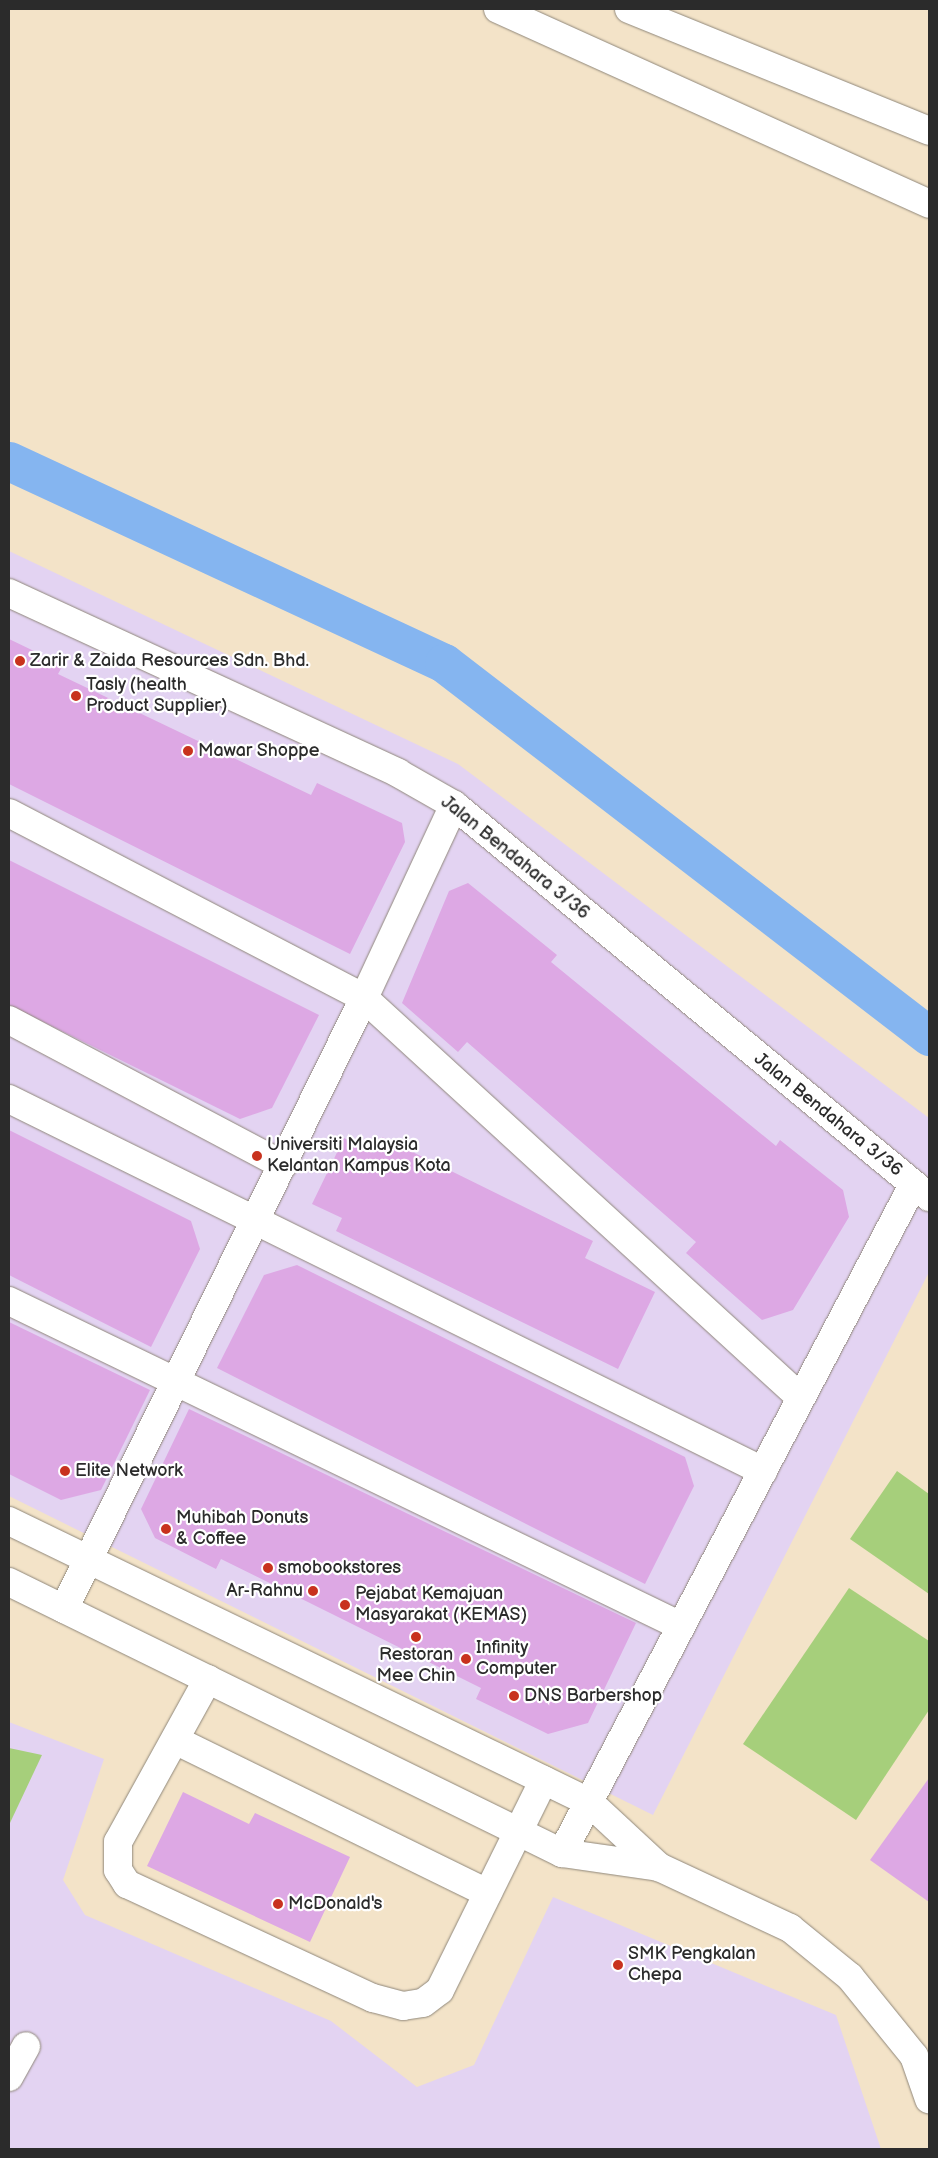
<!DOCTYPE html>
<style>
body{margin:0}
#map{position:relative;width:938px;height:2158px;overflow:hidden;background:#f3e3c8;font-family:"Balsamiq Sans",sans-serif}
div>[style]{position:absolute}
.built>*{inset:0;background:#e3d3f2}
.green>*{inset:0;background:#a6cf7b}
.canal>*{height:39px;margin:-19.5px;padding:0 19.5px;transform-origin:19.5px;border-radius:19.5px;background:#85b5f0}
.building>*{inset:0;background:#dda8e4}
.roads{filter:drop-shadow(0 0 1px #8f877a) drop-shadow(0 0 1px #8f877a)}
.minor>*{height:28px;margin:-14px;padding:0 14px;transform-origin:14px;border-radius:14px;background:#fff}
.dots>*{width:14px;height:14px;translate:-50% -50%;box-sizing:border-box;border:2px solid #fff;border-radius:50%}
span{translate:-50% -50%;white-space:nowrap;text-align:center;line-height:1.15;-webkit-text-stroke:4.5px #fff;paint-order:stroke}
.poi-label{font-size:18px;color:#2b2b2b}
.left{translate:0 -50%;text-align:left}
.right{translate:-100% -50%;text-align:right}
.street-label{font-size:18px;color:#2b2b2b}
.frame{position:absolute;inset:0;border:10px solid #2b2b2b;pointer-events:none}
</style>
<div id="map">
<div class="built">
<div style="clip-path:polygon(9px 551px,458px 764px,929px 1118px,929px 1272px,653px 1815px,9px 1496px)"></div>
<div style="clip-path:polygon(9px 1722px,104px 1759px,63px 1880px,85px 1915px,331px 2021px,417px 2087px,474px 2065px,553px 1897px,836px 2015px,881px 2149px,9px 2149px)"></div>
</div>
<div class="green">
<div style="clip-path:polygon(897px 1471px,929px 1494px,929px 1594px,850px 1539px)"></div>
<div style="clip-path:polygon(849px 1588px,929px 1641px,929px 1710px,856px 1820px,743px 1744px)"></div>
<div style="clip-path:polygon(9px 1748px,42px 1755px,9px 1825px)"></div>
</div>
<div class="canal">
<div style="left:9px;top:461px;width:480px;rotate:24.9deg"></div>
<div style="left:444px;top:663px;width:612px;rotate:37.56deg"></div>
</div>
<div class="building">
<div style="clip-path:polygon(9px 639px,63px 665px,58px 674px,311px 795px,317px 783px,402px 823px,405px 842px,350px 954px,9px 784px)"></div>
<div style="clip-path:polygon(9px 860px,319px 1015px,272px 1108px,240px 1119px,9px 1005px)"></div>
<div style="clip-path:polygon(468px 883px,557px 955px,551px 962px,776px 1146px,780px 1140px,843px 1190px,849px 1217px,793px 1310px,762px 1320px,686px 1253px,696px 1242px,467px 1042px,458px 1052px,402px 1003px,449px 891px)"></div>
<div style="clip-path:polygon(9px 1130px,191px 1221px,200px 1249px,151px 1347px,9px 1275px)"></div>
<div style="clip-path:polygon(382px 1137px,593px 1241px,585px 1258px,655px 1292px,618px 1369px,336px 1231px,342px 1218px,312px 1204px,344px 1138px,374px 1153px)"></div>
<div style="clip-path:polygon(297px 1265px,685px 1457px,694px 1486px,645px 1584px,217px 1368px,264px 1275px)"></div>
<div style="clip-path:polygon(9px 1322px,150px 1390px,101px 1490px,61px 1500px,9px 1474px)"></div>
<div style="clip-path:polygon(189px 1409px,636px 1623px,588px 1723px,548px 1734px,476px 1699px,481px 1688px,221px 1559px,216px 1569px,155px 1538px,141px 1509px)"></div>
<div style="clip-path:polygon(929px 1778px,929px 1902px,870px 1860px)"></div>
<div style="clip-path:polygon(183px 1792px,249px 1824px,255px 1813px,350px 1857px,310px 1942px,147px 1866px)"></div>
</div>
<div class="roads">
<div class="minor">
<div style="left:498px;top:9px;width:473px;rotate:24.3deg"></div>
<div style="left:629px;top:9px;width:324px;rotate:22.1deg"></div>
<div style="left:9px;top:593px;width:429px;rotate:24.8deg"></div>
<div style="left:398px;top:773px;width:64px;rotate:29.7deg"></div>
<div style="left:454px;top:805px;width:616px;rotate:39.53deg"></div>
<div style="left:9px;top:813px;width:400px;rotate:27.5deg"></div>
<div style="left:364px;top:998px;width:592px;rotate:42.47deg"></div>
<div style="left:9px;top:1020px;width:310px;rotate:27.9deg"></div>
<div style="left:9px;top:1099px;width:841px;rotate:26.26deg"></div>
<div style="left:9px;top:1301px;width:746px;rotate:25.81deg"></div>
<div style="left:9px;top:1521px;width:644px;rotate:25.85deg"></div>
<div style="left:589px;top:1802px;width:96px;rotate:42.9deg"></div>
<div style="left:9px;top:1582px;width:616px;rotate:26.11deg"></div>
<div style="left:562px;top:1853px;width:98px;rotate:8.2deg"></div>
<div style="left:659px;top:1867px;width:145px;rotate:25deg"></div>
<div style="left:790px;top:1928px;width:77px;rotate:39.2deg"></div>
<div style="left:850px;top:1977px;width:102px;rotate:51deg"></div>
<div style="left:914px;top:2056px;width:46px;rotate:70.8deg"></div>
<div style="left:64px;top:1609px;width:681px;rotate:-63.85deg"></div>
<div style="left:364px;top:998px;width:213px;rotate:-65deg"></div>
<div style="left:208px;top:1679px;width:186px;rotate:118.9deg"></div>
<div style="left:118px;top:1842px;width:28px;rotate:90deg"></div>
<div style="left:118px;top:1870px;width:17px;rotate:57deg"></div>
<div style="left:127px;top:1884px;width:271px;rotate:24.9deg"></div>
<div style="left:373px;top:1998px;width:31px;rotate:15deg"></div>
<div style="left:403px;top:2006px;width:20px;rotate:-9deg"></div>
<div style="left:423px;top:2003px;width:21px;rotate:-37deg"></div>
<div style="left:440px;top:1990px;width:234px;rotate:-63.7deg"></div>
<div style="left:175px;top:1740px;width:348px;rotate:26.1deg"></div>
<div style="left:562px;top:1853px;width:755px;rotate:-62.28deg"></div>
<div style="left:9px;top:2077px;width:35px;rotate:-61deg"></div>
</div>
</div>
<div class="dots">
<div style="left:20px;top:661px;background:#c8321e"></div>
<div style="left:76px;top:696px;background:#c8321e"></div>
<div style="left:188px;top:751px;background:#c8321e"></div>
<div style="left:257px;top:1156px;background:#c8321e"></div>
<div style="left:65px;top:1471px;background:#c8321e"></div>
<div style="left:166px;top:1529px;background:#c8321e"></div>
<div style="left:268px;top:1568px;background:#c8321e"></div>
<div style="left:313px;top:1591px;background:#c8321e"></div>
<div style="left:345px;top:1605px;background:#c8321e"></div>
<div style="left:416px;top:1637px;background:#c8321e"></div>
<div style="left:466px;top:1659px;background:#c8321e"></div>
<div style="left:514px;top:1696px;background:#c8321e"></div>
<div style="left:278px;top:1904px;background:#c8321e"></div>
<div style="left:618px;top:1965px;background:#c8321e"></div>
</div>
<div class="poi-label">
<span class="left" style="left:30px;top:661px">Zarir &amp; Zaida Resources Sdn. Bhd.</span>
<span class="left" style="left:86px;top:696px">Tasly (health<br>Product Supplier)</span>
<span class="left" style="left:198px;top:751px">Mawar Shoppe</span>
<span class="left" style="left:267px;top:1156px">Universiti Malaysia<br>Kelantan Kampus Kota</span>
<span class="left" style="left:75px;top:1471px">Elite Network</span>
<span class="left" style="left:176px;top:1529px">Muhibah Donuts<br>&amp; Coffee</span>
<span class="left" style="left:278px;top:1568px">smobookstores</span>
<span class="right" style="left:303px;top:1591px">Ar-Rahnu</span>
<span class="left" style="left:355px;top:1605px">Pejabat Kemajuan<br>Masyarakat (KEMAS)</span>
<span class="left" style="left:476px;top:1659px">Infinity<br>Computer</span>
<span style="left:416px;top:1666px">Restoran<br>Mee Chin</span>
<span class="left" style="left:524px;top:1696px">DNS Barbershop</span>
<span class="left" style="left:288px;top:1904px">McDonald's</span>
<span class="left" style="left:628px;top:1965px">SMK Pengkalan<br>Chepa</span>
</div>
<div class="street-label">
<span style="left:515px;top:858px;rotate:39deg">Jalan Bendahara 3/36</span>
<span style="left:828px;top:1115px;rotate:39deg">Jalan Bendahara 3/36</span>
</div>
<div class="frame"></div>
</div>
